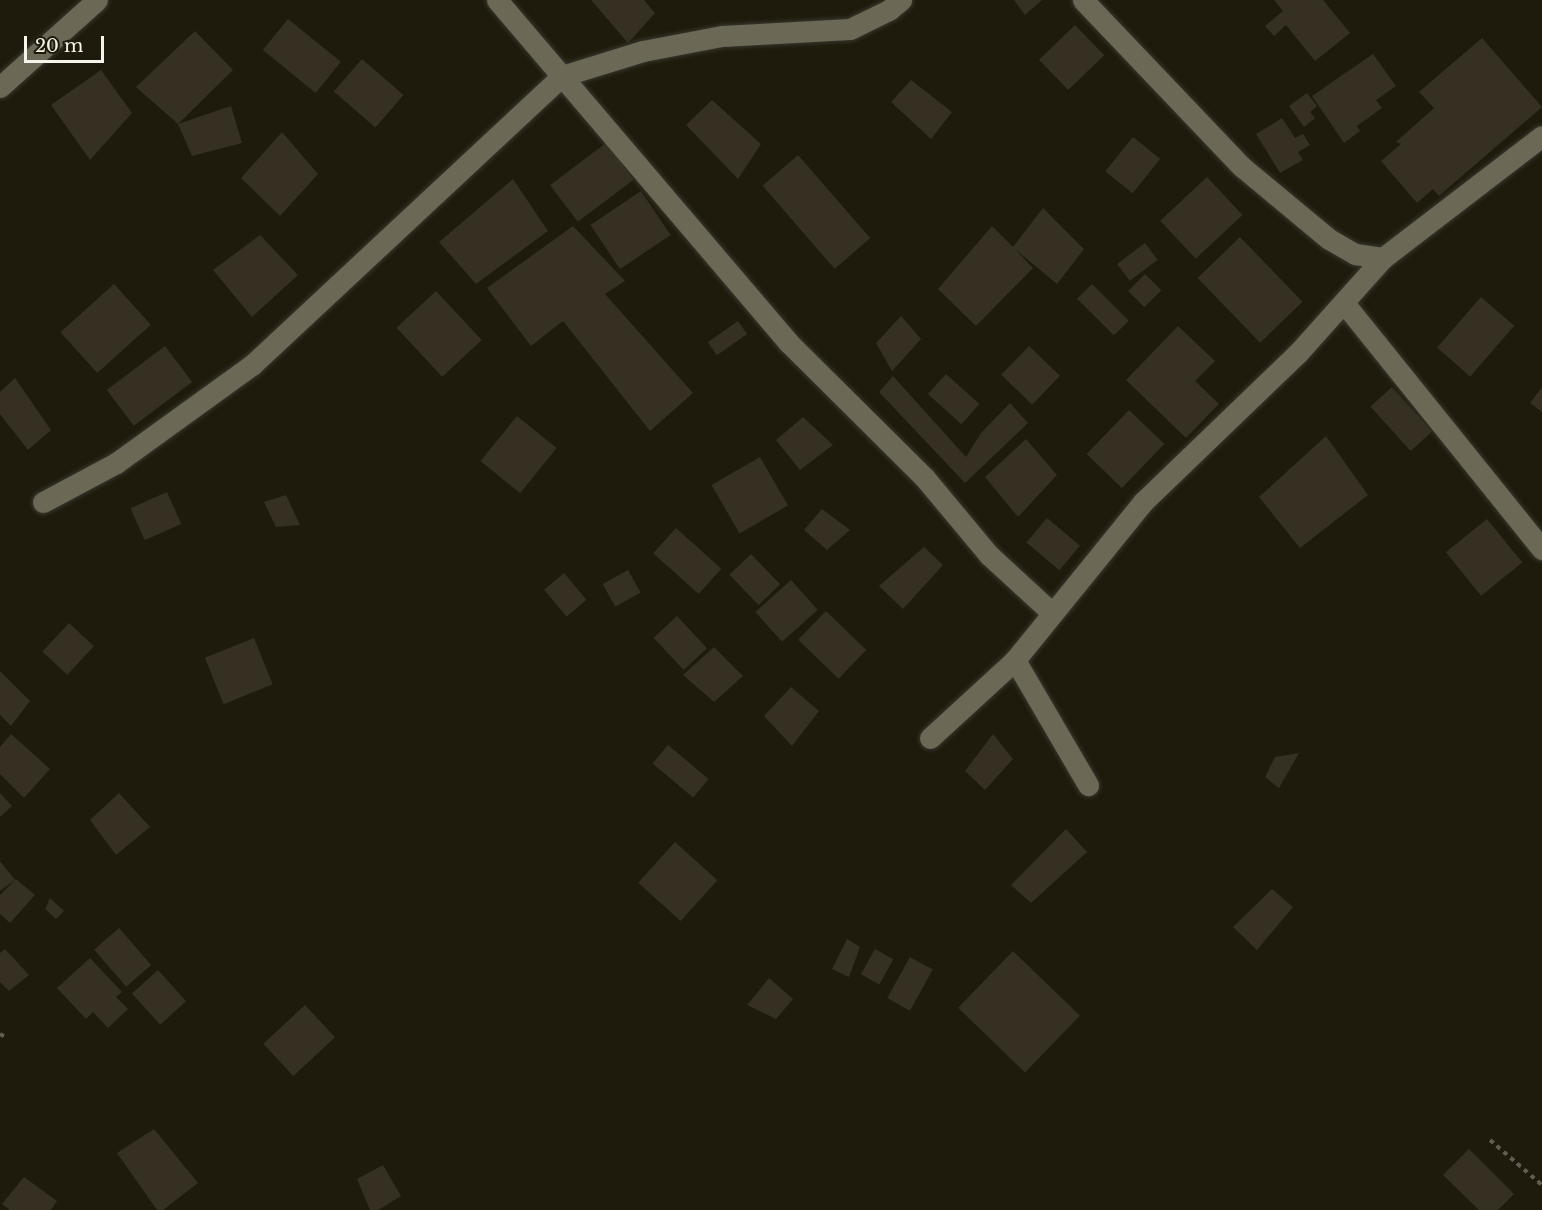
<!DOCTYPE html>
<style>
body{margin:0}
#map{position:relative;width:1542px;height:1210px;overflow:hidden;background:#1f1b0c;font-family:"Libre Baskerville",serif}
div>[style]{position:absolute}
.building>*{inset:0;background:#353021;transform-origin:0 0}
.path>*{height:4px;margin-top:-2px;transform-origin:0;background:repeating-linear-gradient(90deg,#615e50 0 4.5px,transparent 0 9px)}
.roads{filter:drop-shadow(0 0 2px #38362f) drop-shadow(0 0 2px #38362f)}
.street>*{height:21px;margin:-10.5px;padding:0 10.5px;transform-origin:10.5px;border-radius:10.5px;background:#6c6856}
span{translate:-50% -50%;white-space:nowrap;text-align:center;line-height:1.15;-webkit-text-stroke:4.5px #1f1b0c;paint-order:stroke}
.scale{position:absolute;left:24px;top:36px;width:80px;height:27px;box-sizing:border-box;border:3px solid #f6f4ea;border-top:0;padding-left:8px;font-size:18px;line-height:21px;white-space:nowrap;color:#f6f4ea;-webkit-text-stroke:4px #1f1b0c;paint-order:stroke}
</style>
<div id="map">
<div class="building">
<div style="clip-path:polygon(591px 0,644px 0,655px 13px,628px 43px)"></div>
<div style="clip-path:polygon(1014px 0,1042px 0,1025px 15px)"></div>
<div style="clip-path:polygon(1274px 0,1323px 0,1350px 33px,1315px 61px,1286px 25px,1274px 36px,1265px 26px,1283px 11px)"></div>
<div style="left:288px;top:19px;width:68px;height:40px;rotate:39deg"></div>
<div style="left:1075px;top:25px;width:42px;height:50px;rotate:46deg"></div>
<div style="clip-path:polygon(195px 31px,233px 70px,178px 124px,231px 106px,242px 143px,192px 156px,178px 124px,136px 87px)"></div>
<div style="clip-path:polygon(1482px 38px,1542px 107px,1439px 196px,1433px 189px,1417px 203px,1381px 161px,1401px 144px,1396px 142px,1434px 108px,1419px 92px)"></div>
<div style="clip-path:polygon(1373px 54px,1396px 86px,1376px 100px,1382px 108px,1357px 126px,1360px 131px,1344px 143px,1312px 96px)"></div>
<div style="left:362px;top:59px;width:55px;height:43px;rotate:41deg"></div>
<div style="clip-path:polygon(101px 70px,132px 113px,90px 160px,51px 105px)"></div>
<div style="clip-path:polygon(911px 80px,952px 112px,931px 139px,891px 102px)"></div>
<div style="clip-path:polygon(1307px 93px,1317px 106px,1310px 112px,1315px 118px,1304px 127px,1289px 106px)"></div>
<div style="clip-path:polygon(712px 100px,761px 144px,738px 179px,686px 125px)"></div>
<div style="clip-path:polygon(1282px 118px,1295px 138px,1303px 134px,1310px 145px,1298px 152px,1303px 160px,1280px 173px,1256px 134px)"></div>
<div style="clip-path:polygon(282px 132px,318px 174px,280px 216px,241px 178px)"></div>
<div style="left:1133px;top:137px;width:35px;height:44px;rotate:39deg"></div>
<div style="left:606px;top:143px;width:46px;height:70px;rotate:53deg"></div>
<div style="left:798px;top:155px;width:110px;height:47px;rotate:49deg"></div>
<div style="left:1207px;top:177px;width:52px;height:64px;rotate:47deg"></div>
<div style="clip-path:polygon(513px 179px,548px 231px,476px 284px,439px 242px)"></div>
<div style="left:641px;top:191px;width:53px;height:61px;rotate:56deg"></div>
<div style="clip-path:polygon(1043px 208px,1084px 249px,1057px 284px,1015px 249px,1033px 268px,976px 326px,938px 289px,992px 226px,1013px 247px)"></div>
<div style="clip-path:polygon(573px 226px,625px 281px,605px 294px,693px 393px,650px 431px,563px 321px,531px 346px,487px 288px)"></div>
<div style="clip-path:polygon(260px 235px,298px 275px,252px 317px,213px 270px)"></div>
<div style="left:1240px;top:237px;width:90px;height:59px;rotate:46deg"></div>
<div style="left:1145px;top:243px;width:21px;height:35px;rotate:53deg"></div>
<div style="left:1145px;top:274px;width:23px;height:24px;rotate:45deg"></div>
<div style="left:114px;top:284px;width:55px;height:72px;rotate:48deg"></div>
<div style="left:1092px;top:284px;width:52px;height:21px;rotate:45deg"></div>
<div style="left:436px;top:291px;width:67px;height:54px;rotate:47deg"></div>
<div style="left:1481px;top:297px;width:44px;height:67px;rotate:41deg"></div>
<div style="clip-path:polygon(901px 316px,921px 339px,892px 371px,876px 343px)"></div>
<div style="left:738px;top:321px;width:16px;height:37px;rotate:55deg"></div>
<div style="clip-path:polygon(1178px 326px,1215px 361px,1195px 381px,1219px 404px,1186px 438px,1126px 380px)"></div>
<div style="left:165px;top:346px;width:45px;height:73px;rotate:53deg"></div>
<div style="left:1029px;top:346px;width:43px;height:40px;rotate:44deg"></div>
<div style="left:946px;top:374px;width:45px;height:27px;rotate:42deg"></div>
<div style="clip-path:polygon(893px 376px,966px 457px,981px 433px,1010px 403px,1028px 423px,965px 483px,879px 392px)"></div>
<div style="clip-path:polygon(15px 378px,51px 430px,28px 450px,0 414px,0 392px)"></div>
<div style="left:1392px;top:387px;width:60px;height:29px;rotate:48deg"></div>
<div style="clip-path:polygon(1542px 387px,1542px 412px,1530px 403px)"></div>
<div style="left:1129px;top:410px;width:49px;height:61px;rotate:44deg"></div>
<div style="left:517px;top:416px;width:51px;height:58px;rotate:39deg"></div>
<div style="clip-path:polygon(803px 417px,833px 445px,800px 470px,776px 440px)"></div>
<div style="clip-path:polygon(1326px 436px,1368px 495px,1300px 548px,1259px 497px)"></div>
<div style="clip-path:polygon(1026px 439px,1057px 475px,1018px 517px,985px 477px)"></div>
<div style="left:760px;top:457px;width:56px;height:56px;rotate:60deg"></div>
<div style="left:167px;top:492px;width:35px;height:40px;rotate:66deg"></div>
<div style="clip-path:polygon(286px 495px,300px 525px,276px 527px,264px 502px)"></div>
<div style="clip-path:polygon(822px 509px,850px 530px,827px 550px,804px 530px)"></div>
<div style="left:1047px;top:518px;width:43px;height:32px;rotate:40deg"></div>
<div style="left:1487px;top:519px;width:56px;height:53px;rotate:51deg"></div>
<div style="left:676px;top:528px;width:61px;height:34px;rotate:42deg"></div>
<div style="clip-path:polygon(924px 547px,943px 565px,903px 609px,879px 586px)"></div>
<div style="left:751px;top:554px;width:42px;height:30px;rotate:46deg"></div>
<div style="left:628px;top:570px;width:26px;height:29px;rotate:61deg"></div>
<div style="left:564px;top:573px;width:35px;height:26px;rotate:50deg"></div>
<div style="left:791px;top:580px;width:40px;height:48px;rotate:48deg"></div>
<div style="left:826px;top:611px;width:56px;height:40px;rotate:44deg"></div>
<div style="left:677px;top:616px;width:44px;height:32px;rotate:47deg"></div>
<div style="left:69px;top:623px;width:34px;height:39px;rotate:43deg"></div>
<div style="left:254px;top:638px;width:50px;height:53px;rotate:68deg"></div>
<div style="clip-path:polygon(714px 647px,743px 676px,714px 702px,683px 675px)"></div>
<div style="clip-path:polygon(0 671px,30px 701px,11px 726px,0 715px)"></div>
<div style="clip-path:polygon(791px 687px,819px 711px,792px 746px,764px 716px)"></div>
<div style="clip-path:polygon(11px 734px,50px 769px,24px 798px,0 774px,0 747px)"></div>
<div style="clip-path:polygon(993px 734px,1013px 759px,985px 790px,965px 771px)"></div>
<div style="left:668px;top:745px;width:53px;height:24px;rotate:40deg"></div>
<div style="clip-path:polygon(1299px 753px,1279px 788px,1265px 777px,1275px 757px)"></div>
<div style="clip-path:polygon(0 793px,12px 806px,0 817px)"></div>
<div style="clip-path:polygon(119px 793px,150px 827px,116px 855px,90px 820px)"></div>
<div style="clip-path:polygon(1066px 829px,1087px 852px,1031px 903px,1011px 885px)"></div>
<div style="left:675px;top:842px;width:57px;height:55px;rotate:42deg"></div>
<div style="clip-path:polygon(0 861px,15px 880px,0 891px)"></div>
<div style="clip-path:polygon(16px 879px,35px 895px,10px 923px,0 914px,0 895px)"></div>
<div style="clip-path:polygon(1272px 889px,1293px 907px,1257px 950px,1233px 927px)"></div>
<div style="clip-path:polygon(50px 898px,64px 911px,56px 919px,45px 909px)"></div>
<div style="left:119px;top:928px;width:49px;height:33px;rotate:49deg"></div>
<div style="clip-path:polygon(847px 939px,860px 947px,849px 977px,832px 969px)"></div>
<div style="clip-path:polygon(5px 949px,29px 975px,9px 991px,0 982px,0 953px)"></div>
<div style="left:875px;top:949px;width:21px;height:29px;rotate:29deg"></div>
<div style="left:1013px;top:951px;width:93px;height:79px;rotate:44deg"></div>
<div style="left:910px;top:957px;width:26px;height:47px;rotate:29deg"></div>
<div style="clip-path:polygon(90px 958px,122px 992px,116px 997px,128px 1009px,108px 1028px,93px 1012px,86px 1019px,57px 988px)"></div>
<div style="left:158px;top:970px;width:42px;height:35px;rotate:48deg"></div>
<div style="clip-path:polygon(769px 978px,793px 999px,776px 1019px,747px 1005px)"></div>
<div style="left:305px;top:1005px;width:44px;height:57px;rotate:47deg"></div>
<div style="clip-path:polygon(154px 1129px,198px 1183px,163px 1210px,157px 1210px,117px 1153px)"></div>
<div style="clip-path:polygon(1469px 1149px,1514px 1194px,1498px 1210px,1479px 1210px,1443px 1175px)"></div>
<div style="clip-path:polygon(383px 1165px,401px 1196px,378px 1210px,370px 1210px,357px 1179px)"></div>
<div style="clip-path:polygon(24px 1177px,57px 1201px,51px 1210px,10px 1210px,2px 1204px)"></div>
</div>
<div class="path">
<div style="left:0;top:1034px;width:6px;rotate:31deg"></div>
<div style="left:1490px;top:1140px;width:69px;rotate:40.9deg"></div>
</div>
<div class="roads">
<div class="street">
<div style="left:497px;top:0;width:449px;rotate:49.6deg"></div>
<div style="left:788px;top:342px;width:192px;rotate:44.8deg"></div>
<div style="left:924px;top:477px;width:102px;rotate:50.2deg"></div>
<div style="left:989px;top:555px;width:84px;rotate:42.6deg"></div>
<div style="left:1083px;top:0;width:229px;rotate:46.4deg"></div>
<div style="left:1241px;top:166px;width:114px;rotate:39.7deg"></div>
<div style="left:1329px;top:239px;width:30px;rotate:30deg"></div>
<div style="left:1355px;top:254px;width:28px;rotate:8deg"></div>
<div style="left:0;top:87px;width:130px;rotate:-41.9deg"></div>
<div style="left:1344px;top:303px;width:316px;rotate:51.2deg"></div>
<div style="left:43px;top:502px;width:83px;rotate:-28.1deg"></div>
<div style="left:116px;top:463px;width:168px;rotate:-35.8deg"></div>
<div style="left:252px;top:365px;width:424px;rotate:-43deg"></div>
<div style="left:562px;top:76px;width:85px;rotate:-17.2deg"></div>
<div style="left:643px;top:51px;width:80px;rotate:-10.8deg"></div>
<div style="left:722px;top:36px;width:128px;rotate:-3.1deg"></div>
<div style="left:850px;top:29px;width:43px;rotate:-26deg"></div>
<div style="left:889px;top:10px;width:16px;rotate:-40deg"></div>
<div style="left:1015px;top:660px;width:145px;rotate:59.7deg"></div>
<div style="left:930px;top:738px;width:115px;rotate:-42.5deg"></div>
<div style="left:1015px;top:660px;width:203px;rotate:-51deg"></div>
<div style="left:1143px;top:502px;width:215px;rotate:-43.9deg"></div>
<div style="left:1298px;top:353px;width:127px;rotate:-48.2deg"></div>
<div style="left:1383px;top:258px;width:200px;rotate:-37.5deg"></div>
</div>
</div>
<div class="scale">20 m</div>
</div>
